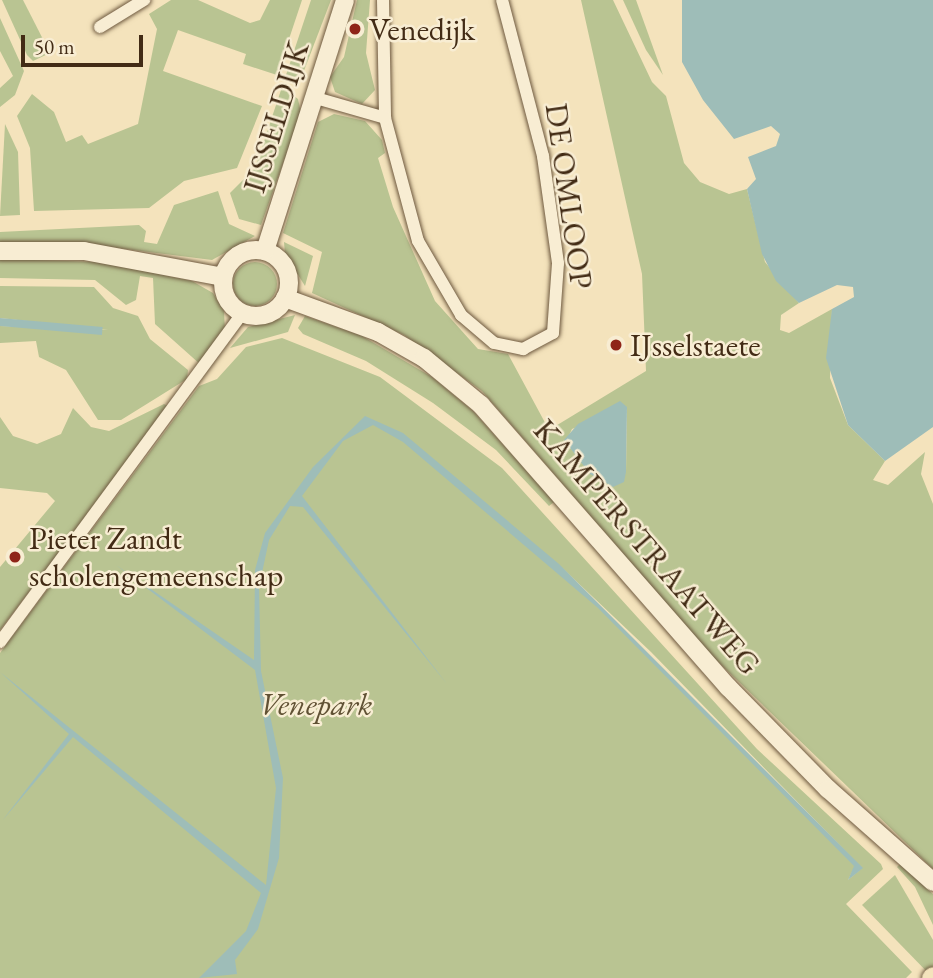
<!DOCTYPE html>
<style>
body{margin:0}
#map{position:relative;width:933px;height:978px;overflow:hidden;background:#f4e3bc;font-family:"EB Garamond",serif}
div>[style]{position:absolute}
.green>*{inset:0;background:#b9c492}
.round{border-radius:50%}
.water>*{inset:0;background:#9ebdb8;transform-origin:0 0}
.roads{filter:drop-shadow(0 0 2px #6e593f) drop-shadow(0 0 2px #6e593f)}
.street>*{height:12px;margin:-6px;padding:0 6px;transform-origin:6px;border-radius:6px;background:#f8edd3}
.secondary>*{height:18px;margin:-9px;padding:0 9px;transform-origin:9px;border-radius:9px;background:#f8edd3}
.secondary>.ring{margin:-9px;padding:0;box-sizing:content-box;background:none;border:18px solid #f8edd3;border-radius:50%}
.primary>*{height:21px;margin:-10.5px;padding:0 10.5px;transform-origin:10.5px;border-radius:10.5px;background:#f4e3bc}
.dots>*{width:19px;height:19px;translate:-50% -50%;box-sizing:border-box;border:4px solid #f8edd3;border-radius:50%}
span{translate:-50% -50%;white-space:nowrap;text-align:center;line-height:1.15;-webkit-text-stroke:5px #f8edd3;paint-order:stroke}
.poi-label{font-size:32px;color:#422b15}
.left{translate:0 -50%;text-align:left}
.street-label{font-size:32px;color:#422b15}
.park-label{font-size:32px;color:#605134;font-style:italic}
.scale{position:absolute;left:21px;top:35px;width:122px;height:32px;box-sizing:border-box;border:4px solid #422b15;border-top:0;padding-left:9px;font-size:21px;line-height:24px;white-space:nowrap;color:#422b15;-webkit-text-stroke:5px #f8edd3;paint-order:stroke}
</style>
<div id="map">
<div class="green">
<div style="clip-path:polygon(2px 0,23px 0,50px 53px,33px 61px,27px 55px)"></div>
<div style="clip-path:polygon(171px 0,198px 0,250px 23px,260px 20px,270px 0,302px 0,277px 75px,243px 64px,246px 54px,178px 30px,163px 71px,262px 106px,237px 168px,184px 181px,149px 208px,34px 211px,30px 148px,17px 116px,32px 94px,54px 112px,66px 142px,82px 135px,88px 144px,138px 124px,157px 29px,149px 14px)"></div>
<div style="clip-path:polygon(311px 0,331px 0,302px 76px,285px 78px)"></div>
<div style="clip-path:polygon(357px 0,370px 0,366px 53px,375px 90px,362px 104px,335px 92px,330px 77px,344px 57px)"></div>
<div style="clip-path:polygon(evenodd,581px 0,613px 0,652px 82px,666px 96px,684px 163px,700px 182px,729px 194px,747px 189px,765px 262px,799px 303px,781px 315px,780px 330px,789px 333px,832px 309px,830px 378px,848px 425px,885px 461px,873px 480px,888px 485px,925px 452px,921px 474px,933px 504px,933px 869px,712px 656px,482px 391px,404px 335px,312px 293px,322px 252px,283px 233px,318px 122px,334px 114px,365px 121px,382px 140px,385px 153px,378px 158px,393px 207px,435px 301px,478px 349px,508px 354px,549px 430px,646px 371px,642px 274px,581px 0,627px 407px,626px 472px,564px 446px,572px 429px,627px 407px)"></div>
<div style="clip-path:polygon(623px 0,636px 0,663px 75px,646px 50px)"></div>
<div style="clip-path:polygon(0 18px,24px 71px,15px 95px,0 107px,0 88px,13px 76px,0 51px)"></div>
<div style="clip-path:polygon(282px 87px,298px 99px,301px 113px,261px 225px,239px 219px,230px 193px,255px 168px)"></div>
<div style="clip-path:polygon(5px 124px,18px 152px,20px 215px,0 216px)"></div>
<div style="clip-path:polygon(218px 191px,229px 224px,255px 236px,212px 260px,78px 243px,0 243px,0 232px,139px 225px,146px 231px,144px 242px,157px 244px,174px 205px)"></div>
<div style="clip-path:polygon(284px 242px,313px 256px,305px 286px,285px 254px)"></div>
<div style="clip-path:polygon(0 259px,101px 262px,192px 281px,213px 293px,224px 311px,225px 331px,201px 365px,155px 324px,153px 278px,140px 276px,136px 300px,126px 305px,95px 280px,0 278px)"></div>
<div class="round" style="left:233px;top:262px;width:44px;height:44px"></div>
<div style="clip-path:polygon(0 286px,94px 287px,113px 308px,138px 316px,150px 339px,188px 370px,187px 379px,121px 420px,98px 420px,66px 370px,39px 357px,36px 341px,0 343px,0 326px,108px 330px,0 318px)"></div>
<div style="clip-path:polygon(295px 315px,288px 332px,230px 348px,248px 327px)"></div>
<div style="clip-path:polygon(305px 316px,362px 336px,432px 377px,473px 411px,554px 502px,549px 506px,496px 450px,433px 403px,366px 361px,303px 334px,298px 328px)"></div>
<div style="clip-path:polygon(evenodd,282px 338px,380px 377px,502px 468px,757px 749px,881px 864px,883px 869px,846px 904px,912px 972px,906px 978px,0 978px,0 653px,199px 386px,217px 379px,246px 347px,282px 338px,557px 563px,651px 652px,862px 868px,848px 880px,855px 866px,557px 563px)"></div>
<div style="clip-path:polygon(164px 404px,170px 407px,0 630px,0 567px,55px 501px,47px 493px,0 488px,0 417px,13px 436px,37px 444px,61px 434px,73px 408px,91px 427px,109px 431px)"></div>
<div style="clip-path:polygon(900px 864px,933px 894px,933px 925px,915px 887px,897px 867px)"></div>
<div style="clip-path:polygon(895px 875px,933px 940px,933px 978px,862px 905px)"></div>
</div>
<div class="water">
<div style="clip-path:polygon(682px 0,933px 0,933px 427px,885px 461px,848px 425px,826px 358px,832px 309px,854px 297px,853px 287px,837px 285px,799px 303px,776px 281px,762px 254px,747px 189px,756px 179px,748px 157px,776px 146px,780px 134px,771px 126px,734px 139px,703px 100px,682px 62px)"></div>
<div style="left:0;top:318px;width:103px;height:8px;rotate:5deg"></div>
<div style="clip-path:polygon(620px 401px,627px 407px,626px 472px,624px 482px,613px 487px,590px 474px,564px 440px,578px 424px)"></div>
<div style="clip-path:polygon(365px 416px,403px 433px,559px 564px,863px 868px,848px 880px,854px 866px,598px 608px,403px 442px,373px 425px,343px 441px,302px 496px,447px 684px,303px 507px,290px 506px,269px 540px,259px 587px,261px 671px,283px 778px,279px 858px,258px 929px,235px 960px,237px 974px,199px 978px,246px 931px,261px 893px,73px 737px,2px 821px,69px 734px,0 672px,266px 885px,276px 788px,255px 670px,116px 565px,254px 660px,255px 570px,265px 533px,313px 467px)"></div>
</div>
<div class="roads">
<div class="street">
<div style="left:383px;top:0;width:118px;rotate:89deg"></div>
<div style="left:385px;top:118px;width:127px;rotate:75deg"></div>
<div style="left:418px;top:241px;width:86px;rotate:59.8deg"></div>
<div style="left:461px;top:315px;width:43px;rotate:40.3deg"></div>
<div style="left:494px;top:343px;width:30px;rotate:12deg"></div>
<div style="left:523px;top:349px;width:34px;rotate:-28deg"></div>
<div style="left:553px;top:333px;width:70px;rotate:-85.9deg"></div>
<div style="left:558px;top:263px;width:108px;rotate:-98deg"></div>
<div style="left:543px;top:156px;width:161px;rotate:-104.7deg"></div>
<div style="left:100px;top:27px;width:52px;rotate:-31.5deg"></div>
<div style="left:312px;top:97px;width:76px;rotate:16deg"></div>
<div style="left:0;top:642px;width:408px;rotate:-53.6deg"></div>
</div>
<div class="secondary">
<div class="ring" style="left:223px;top:250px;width:48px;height:48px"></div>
<div style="left:0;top:251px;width:84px"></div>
<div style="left:84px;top:251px;width:141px;rotate:10.6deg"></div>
<div style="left:265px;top:251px;width:263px;rotate:-72.3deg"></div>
<div style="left:285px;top:298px;width:99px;rotate:20.1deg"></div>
<div style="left:378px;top:332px;width:53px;rotate:29.5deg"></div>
<div style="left:424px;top:358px;width:74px;rotate:39.5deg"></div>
<div style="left:481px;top:405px;width:375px;rotate:48.8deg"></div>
<div style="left:728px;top:687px;width:143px;rotate:45.6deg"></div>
<div style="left:828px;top:789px;width:140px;rotate:41.5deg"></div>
</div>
<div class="primary">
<div style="left:932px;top:978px;width:1px;rotate:-45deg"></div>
</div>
</div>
<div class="dots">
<div style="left:355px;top:29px;background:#8f2418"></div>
<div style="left:616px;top:345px;background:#8f2418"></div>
<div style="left:15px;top:557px;background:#8f2418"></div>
</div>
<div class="poi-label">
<span class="left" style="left:369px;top:29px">Venedijk</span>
<span class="left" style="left:630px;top:345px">IJsselstaete</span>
<span class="left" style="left:29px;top:557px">Pieter Zandt<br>scholengemeenschap</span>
</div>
<div class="street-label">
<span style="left:276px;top:117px;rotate:-73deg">IJSSELDIJK</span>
<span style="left:569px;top:196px;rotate:82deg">DE OMLOOP</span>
<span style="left:647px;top:547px;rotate:49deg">KAMPERSTRAATWEG</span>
</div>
<div class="park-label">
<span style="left:316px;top:704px">Venepark</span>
</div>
<div class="scale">50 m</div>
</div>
